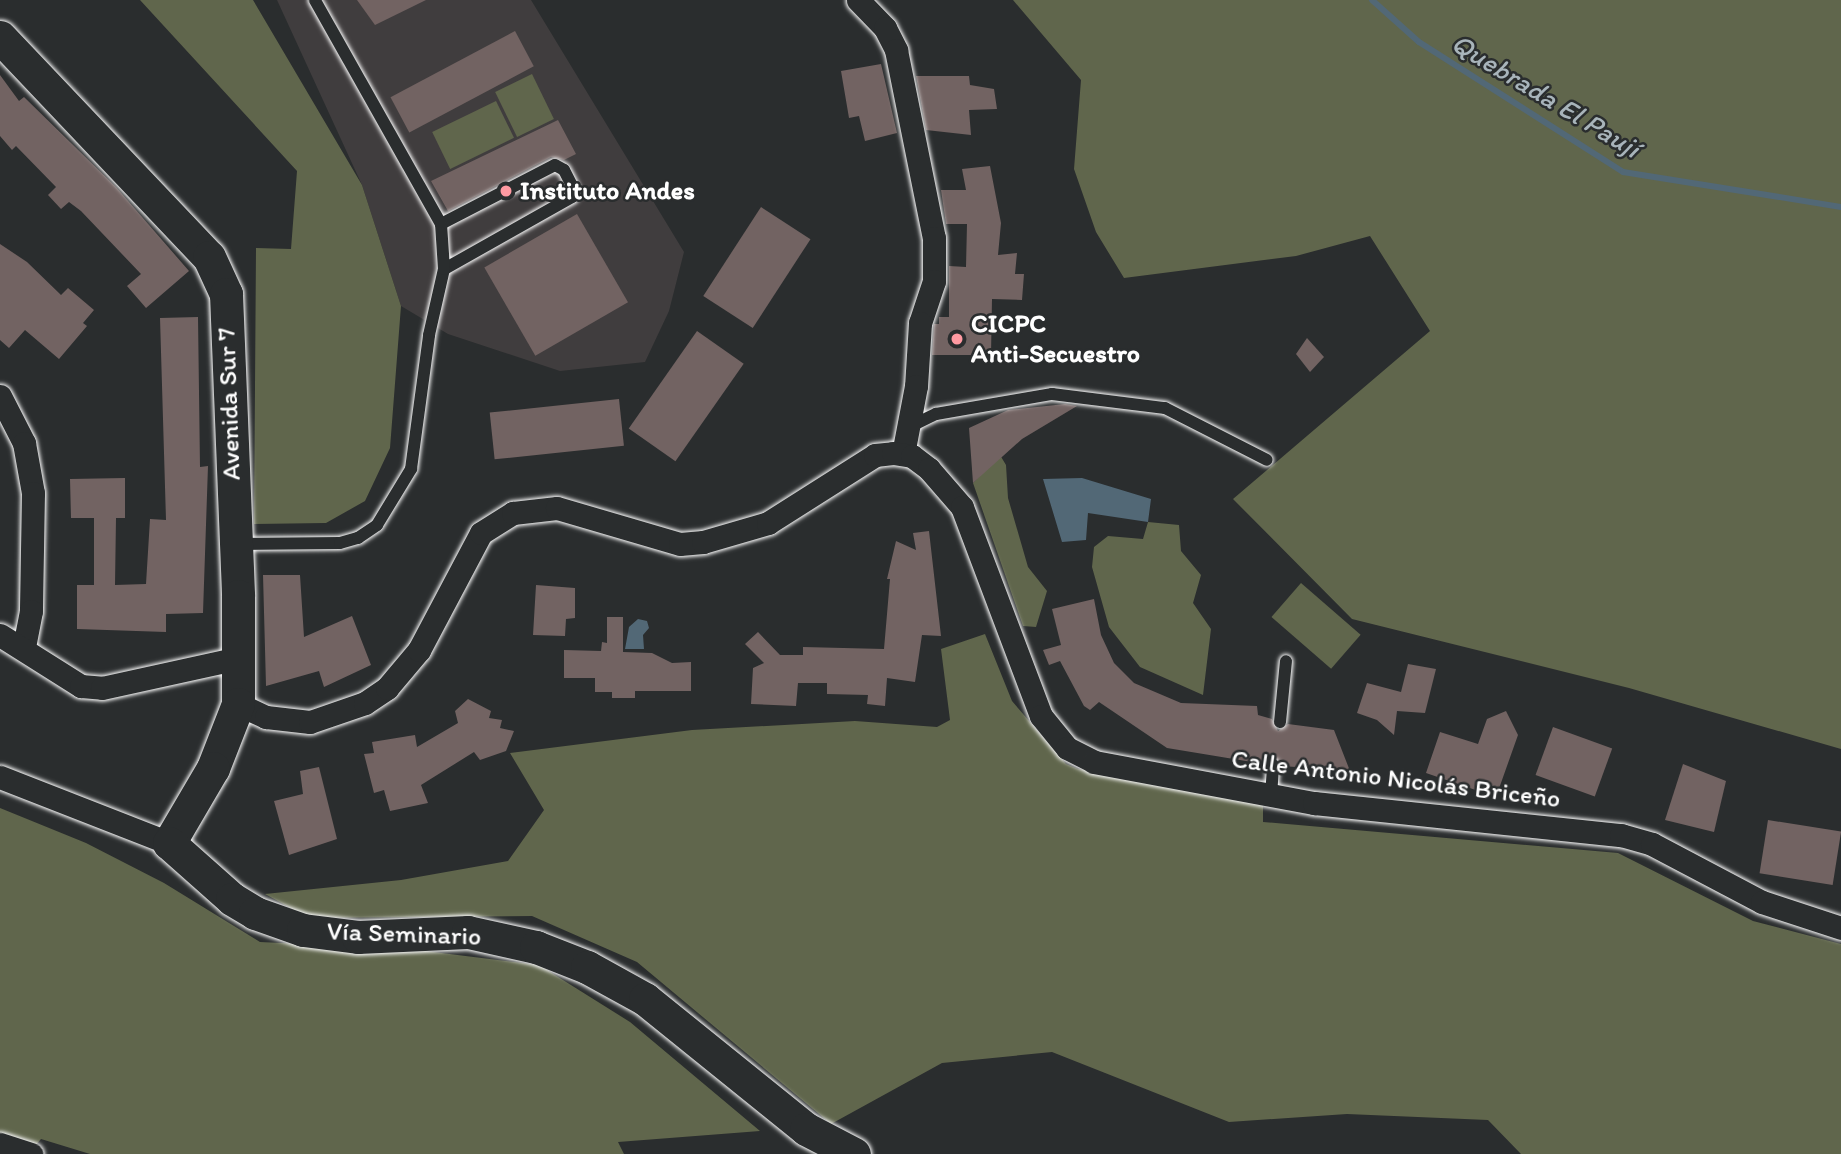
<!DOCTYPE html>
<meta charset="utf-8">
<style>
body{margin:0}
#map{position:relative;width:1841px;height:1154px;overflow:hidden;background:#2a2d2e;font-family:Itim,sans-serif}
div>[style]{position:absolute}
.built>*{inset:0;background:#403d3e}
.green>*{inset:0;background:#60664c;transform-origin:0 0}
.water>*{inset:0;background:#526876}
.stream>*{height:6px;margin:-3px;padding:0 3px;transform-origin:3px;border-radius:3px;background:#526876}
.building>*{inset:0;background:#726362;transform-origin:0 0}
.roads{filter:drop-shadow(0 0 2px #fff) drop-shadow(0 0 2px #fff)}
.lane>*{height:12px;margin:-6px;padding:0 6px;transform-origin:6px;border-radius:6px;background:#2a2d2e}
.street>*{height:23px;margin:-11.5px;padding:0 11.5px;transform-origin:11.5px;border-radius:11.5px;background:#2a2d2e}
.secondary>*{height:33px;margin:-16.5px;padding:0 16.5px;transform-origin:16.5px;border-radius:16.5px;background:#2a2d2e}
.dots>*{width:19px;height:19px;translate:-50% -50%;box-sizing:border-box;border:4px solid #2a2d2e;border-radius:50%}
span{translate:-50% -50%;white-space:nowrap;text-align:center;line-height:1.15;-webkit-text-stroke:5px #2a2d2e;paint-order:stroke}
.poi-label{font-size:26px;color:#fff;font-weight:700}
.left{translate:0 -50%;text-align:left}
.street-label{font-size:26px;color:#fff}
.water-label{font-size:28px;color:#a8b4ba;font-style:italic}
</style>
<div id="map">
<div class="built">
<div style="clip-path:polygon(277px 0,531px 0,684px 252px,669px 311px,645px 362px,560px 371px,448px 334px,401px 306px,362px 185px)"></div>
</div>
<div class="green">
<div style="clip-path:polygon(140px 0,253px 0,362px 185px,401px 306px,390px 448px,365px 501px,326px 523px,254px 524px,256px 248px,291px 249px,297px 171px)"></div>
<div style="clip-path:polygon(1013px 0,1841px 0,1841px 749px,1629px 688px,1352px 619px,1233px 499px,1430px 331px,1370px 236px,1296px 256px,1124px 278px,1096px 232px,1074px 169px,1081px 80px)"></div>
<div style="left:532px;top:74px;width:50px;height:41px;rotate:64deg"></div>
<div style="left:496px;top:101px;width:41px;height:71px;rotate:64deg"></div>
<div style="clip-path:polygon(1000px 455px,1006px 465px,1008px 498px,1028px 567px,1047px 591px,1036px 627px,1023px 626px,973px 483px)"></div>
<div style="clip-path:polygon(1148px 522px,1179px 525px,1181px 551px,1201px 575px,1193px 603px,1211px 629px,1203px 695px,1140px 667px,1109px 627px,1092px 567px,1094px 547px,1108px 536px,1143px 539px)"></div>
<div style="left:1301px;top:583px;width:79px;height:45px;rotate:41deg"></div>
<div style="clip-path:polygon(985px 634px,1012px 701px,1066px 764px,1078px 769px,1263px 799px,1263px 822px,1618px 853px,1753px 921px,1841px 944px,1841px 1154px,1521px 1154px,1488px 1120px,1347px 1114px,1229px 1122px,1052px 1052px,942px 1063px,831px 1124px,637px 962px,532px 916px,309px 918px,265px 894px,401px 880px,508px 861px,544px 810px,510px 753px,692px 730px,855px 721px,937px 727px,950px 720px,941px 649px)"></div>
<div style="clip-path:polygon(0 808px,86px 843px,164px 883px,260px 942px,409px 949px,539px 965px,630px 1022px,760px 1131px,618px 1142px,624px 1154px,90px 1154px,41px 1139px,28px 1154px,0 1154px)"></div>
</div>
<div class="water">
<div style="clip-path:polygon(1082px 478px,1151px 499px,1148px 522px,1088px 513px,1086px 540px,1062px 542px,1043px 479px)"></div>
<div style="clip-path:polygon(638px 619px,647px 621px,649px 628px,643px 635px,644px 649px,625px 649px,629px 627px)"></div>
</div>
<div class="stream">
<div style="left:1372px;top:0;width:63px;rotate:41.8deg"></div>
<div style="left:1419px;top:42px;width:242px;rotate:32.5deg"></div>
<div style="left:1623px;top:172px;width:221px;rotate:9.1deg"></div>
</div>
<div class="building">
<div style="clip-path:polygon(357px 0,426px 0,375px 25px)"></div>
<div style="left:515px;top:31px;width:40px;height:141px;rotate:62deg"></div>
<div style="clip-path:polygon(881px 64px,897px 133px,865px 141px,859px 116px,849px 118px,841px 71px)"></div>
<div style="clip-path:polygon(0 75px,19px 101px,24px 97px,116px 187px,189px 271px,146px 308px,127px 286px,141px 274px,81px 211px,69px 202px,61px 209px,48px 195px,56px 187px,16px 146px,12px 150px,0 136px)"></div>
<div style="clip-path:polygon(916px 76px,969px 76px,970px 85px,994px 89px,997px 109px,969px 110px,971px 135px,926px 130px)"></div>
<div style="clip-path:polygon(558px 120px,576px 154px,564px 160px,551px 157px,448px 211px,431px 181px)"></div>
<div style="clip-path:polygon(990px 166px,1001px 223px,998px 255px,1017px 253px,1015px 274px,1024px 274px,1022px 300px,992px 299px,991px 355px,932px 355px,934px 324px,939px 324px,939px 317px,949px 317px,949px 266px,966px 267px,967px 224px,946px 224px,941px 190px,966px 190px,962px 169px)"></div>
<div style="left:761px;top:207px;width:59px;height:106px;rotate:33deg"></div>
<div style="left:577px;top:214px;width:102px;height:107px;rotate:60deg"></div>
<div style="clip-path:polygon(0 244px,27px 262px,61px 295px,68px 288px,94px 310px,83px 323px,87px 326px,59px 359px,25px 330px,9px 348px,0 340px)"></div>
<div style="clip-path:polygon(198px 317px,200px 467px,208px 466px,203px 613px,166px 614px,166px 632px,77px 629px,77px 585px,94px 585px,94px 518px,71px 518px,70px 479px,125px 478px,125px 518px,116px 518px,115px 585px,146px 584px,150px 519px,166px 520px,160px 318px)"></div>
<div style="left:697px;top:331px;width:57px;height:119px;rotate:35deg"></div>
<div style="clip-path:polygon(1307px 338px,1324px 357px,1310px 372px,1296px 354px)"></div>
<div style="left:619px;top:399px;width:47px;height:130px;rotate:84deg"></div>
<div style="clip-path:polygon(1065px 404px,1077px 406px,1022px 439px,973px 483px,969px 428px,1008px 410px)"></div>
<div style="clip-path:polygon(929px 531px,941px 636px,922px 635px,915px 682px,887px 678px,885px 706px,867px 704px,868px 695px,827px 694px,827px 683px,798px 683px,796px 706px,751px 704px,753px 668px,764px 663px,745px 644px,758px 632px,780px 655px,803px 655px,803px 647px,884px 649px,890px 579px,887px 579px,896px 541px,916px 550px,913px 533px)"></div>
<div style="clip-path:polygon(263px 575px,300px 575px,304px 637px,352px 616px,371px 665px,324px 687px,319px 671px,266px 686px)"></div>
<div style="clip-path:polygon(536px 585px,575px 588px,575px 618px,566px 619px,565px 636px,533px 635px)"></div>
<div style="clip-path:polygon(1094px 599px,1101px 635px,1114px 663px,1134px 683px,1181px 703px,1257px 706px,1258px 715px,1272px 719px,1278px 731px,1288px 724px,1334px 730px,1350px 771px,1282px 766px,1274px 756px,1264px 764px,1167px 748px,1099px 702px,1090px 710px,1084px 706px,1060px 661px,1049px 665px,1043px 650px,1061px 645px,1052px 609px)"></div>
<div style="clip-path:polygon(607px 617px,623px 617px,623px 652px,652px 653px,672px 663px,691px 662px,691px 691px,635px 691px,635px 698px,612px 698px,612px 692px,595px 692px,595px 678px,564px 678px,564px 650px,601px 651px,602px 642px,607px 643px)"></div>
<div style="clip-path:polygon(1408px 664px,1436px 669px,1425px 713px,1397px 711px,1394px 735px,1377px 720px,1357px 713px,1367px 683px,1401px 692px)"></div>
<div style="clip-path:polygon(468px 699px,491px 711px,489px 718px,502px 720px,500px 728px,514px 731px,506px 751px,480px 760px,474px 752px,421px 785px,428px 803px,390px 811px,384px 790px,374px 793px,364px 754px,374px 753px,372px 742px,415px 735px,417px 747px,458px 723px,455px 711px)"></div>
<div style="clip-path:polygon(1506px 711px,1518px 735px,1496px 797px,1426px 773px,1440px 732px,1478px 744px,1487px 719px)"></div>
<div style="left:1553px;top:727px;width:63px;height:51px;rotate:20deg"></div>
<div style="clip-path:polygon(1683px 764px,1726px 781px,1714px 832px,1665px 820px)"></div>
<div style="clip-path:polygon(319px 767px,337px 839px,289px 855px,274px 801px,303px 794px,300px 771px)"></div>
<div style="left:1768px;top:820px;width:74px;height:54px;rotate:9deg"></div>
</div>
<div class="roads">
<div class="lane">
<div style="left:441px;top:224px;width:128px;rotate:-27.4deg"></div>
<div style="left:555px;top:165px;width:10px;rotate:29deg"></div>
<div style="left:564px;top:170px;width:20px;rotate:63deg"></div>
<div style="left:573px;top:188px;width:9px;rotate:96deg"></div>
<div style="left:572px;top:197px;width:147px;rotate:150.6deg"></div>
<div style="left:909px;top:427px;width:30px;rotate:-26deg"></div>
<div style="left:936px;top:414px;width:118px;rotate:-9.8deg"></div>
<div style="left:1052px;top:394px;width:114px;rotate:7.1deg"></div>
<div style="left:1165px;top:408px;width:114px;rotate:27deg"></div>
<div style="left:236px;top:544px;width:104px;rotate:-0.6deg"></div>
<div style="left:340px;top:543px;width:19px;rotate:-16deg"></div>
<div style="left:358px;top:538px;width:23px;rotate:-34deg"></div>
<div style="left:377px;top:525px;width:66px;rotate:-58.7deg"></div>
<div style="left:411px;top:469px;width:135px;rotate:-82.3deg"></div>
<div style="left:429px;top:335px;width:68px;rotate:-77.2deg"></div>
<div style="left:444px;top:269px;width:45px;rotate:-93.8deg"></div>
<div style="left:441px;top:224px;width:257px;rotate:-119.4deg"></div>
<div style="left:1280px;top:722px;width:61px;rotate:-84.4deg"></div>
<div style="left:1271px;top:796px;width:31px;rotate:-86deg"></div>
</div>
<div class="street">
<div style="left:858px;top:0;width:39px;rotate:46deg"></div>
<div style="left:885px;top:28px;width:25px;rotate:63deg"></div>
<div style="left:896px;top:50px;width:192px;rotate:78.6deg"></div>
<div style="left:934px;top:238px;width:43px;rotate:90deg"></div>
<div style="left:934px;top:281px;width:44px;rotate:108.4deg"></div>
<div style="left:920px;top:323px;width:63px;rotate:93.6deg"></div>
<div style="left:916px;top:386px;width:69px;rotate:100.8deg"></div>
<div style="left:0;top:396px;width:53px;rotate:62.9deg"></div>
<div style="left:24px;top:443px;width:51px;rotate:79.8deg"></div>
<div style="left:33px;top:493px;width:118px;rotate:91deg"></div>
<div style="left:31px;top:611px;width:38px;rotate:101deg"></div>
<div style="left:0;top:635px;width:96px;rotate:32.2deg"></div>
<div style="left:81px;top:686px;width:21px;rotate:5deg"></div>
<div style="left:102px;top:688px;width:140px;rotate:-12.4deg"></div>
<div style="left:238px;top:704px;width:31px;rotate:25deg"></div>
<div style="left:266px;top:717px;width:44px;rotate:6.5deg"></div>
<div style="left:310px;top:722px;width:58px;rotate:-19.1deg"></div>
<div style="left:365px;top:703px;width:27px;rotate:-34deg"></div>
<div style="left:387px;top:688px;width:50px;rotate:-49.9deg"></div>
<div style="left:419px;top:650px;width:132px;rotate:-62.1deg"></div>
<div style="left:481px;top:533px;width:38px;rotate:-32deg"></div>
<div style="left:513px;top:513px;width:44px;rotate:-6.5deg"></div>
<div style="left:557px;top:508px;width:128px;rotate:16.3deg"></div>
<div style="left:680px;top:544px;width:23px;rotate:-5deg"></div>
<div style="left:703px;top:542px;width:68px;rotate:-16.3deg"></div>
<div style="left:768px;top:523px;width:127px;rotate:-32.4deg"></div>
<div style="left:875px;top:455px;width:18px;rotate:-6deg"></div>
<div style="left:893px;top:453px;width:19px;rotate:9deg"></div>
<div style="left:912px;top:456px;width:21px;rotate:37deg"></div>
<div style="left:929px;top:469px;width:50px;rotate:49deg"></div>
<div style="left:962px;top:507px;width:223px;rotate:69.3deg"></div>
<div style="left:1041px;top:716px;width:41px;rotate:50.9deg"></div>
<div style="left:1067px;top:748px;width:30px;rotate:27deg"></div>
<div style="left:1094px;top:762px;width:224px;rotate:10.6deg"></div>
<div style="left:1314px;top:803px;width:309px;rotate:6deg"></div>
<div style="left:1621px;top:835px;width:32px;rotate:16deg"></div>
<div style="left:1652px;top:844px;width:124px;rotate:27.8deg"></div>
<div style="left:1762px;top:902px;width:83px;rotate:18.2deg"></div>
<div style="left:0;top:777px;width:181px;rotate:21.3deg"></div>
<div style="left:0;top:1144px;width:33px;rotate:18deg"></div>
</div>
<div class="secondary">
<div style="left:0;top:37px;width:303px;rotate:46.5deg"></div>
<div style="left:209px;top:257px;width:41px;rotate:65.3deg"></div>
<div style="left:226px;top:294px;width:302px;rotate:87.7deg"></div>
<div style="left:238px;top:596px;width:108px;rotate:90deg"></div>
<div style="left:238px;top:704px;width:69px;rotate:111.3deg"></div>
<div style="left:213px;top:768px;width:87px;rotate:120.4deg"></div>
<div style="left:169px;top:843px;width:84px;rotate:41.6deg"></div>
<div style="left:232px;top:899px;width:27px;rotate:31deg"></div>
<div style="left:255px;top:913px;width:51px;rotate:19.5deg"></div>
<div style="left:303px;top:930px;width:55px;rotate:7.3deg"></div>
<div style="left:358px;top:937px;width:110px;rotate:-2.6deg"></div>
<div style="left:468px;top:932px;width:70px;rotate:12.4deg"></div>
<div style="left:536px;top:947px;width:55px;rotate:21.4deg"></div>
<div style="left:587px;top:967px;width:66px;rotate:28.9deg"></div>
<div style="left:645px;top:999px;width:207px;rotate:38.9deg"></div>
<div style="left:806px;top:1129px;width:54px;rotate:27.5deg"></div>
</div>
</div>
<div class="dots">
<div style="left:506px;top:191px;background:#ff9aa2"></div>
<div style="left:957px;top:339px;background:#ff9aa2"></div>
</div>
<div class="poi-label">
<span class="left" style="left:520px;top:191px">Instituto Andes</span>
<span class="left" style="left:971px;top:339px">CICPC<br>Anti-Secuestro</span>
</div>
<div class="street-label">
<span style="left:229px;top:404px;rotate:-92deg">Avenida Sur 7</span>
<span style="left:1396px;top:779px;rotate:7deg">Calle Antonio Nicolás Briceño</span>
<span style="left:404px;top:934px;rotate:2deg">Vía Seminario</span>
</div>
<div class="water-label">
<span style="left:1546px;top:95px;rotate:31deg">Quebrada El Paují</span>
</div>
</div>
